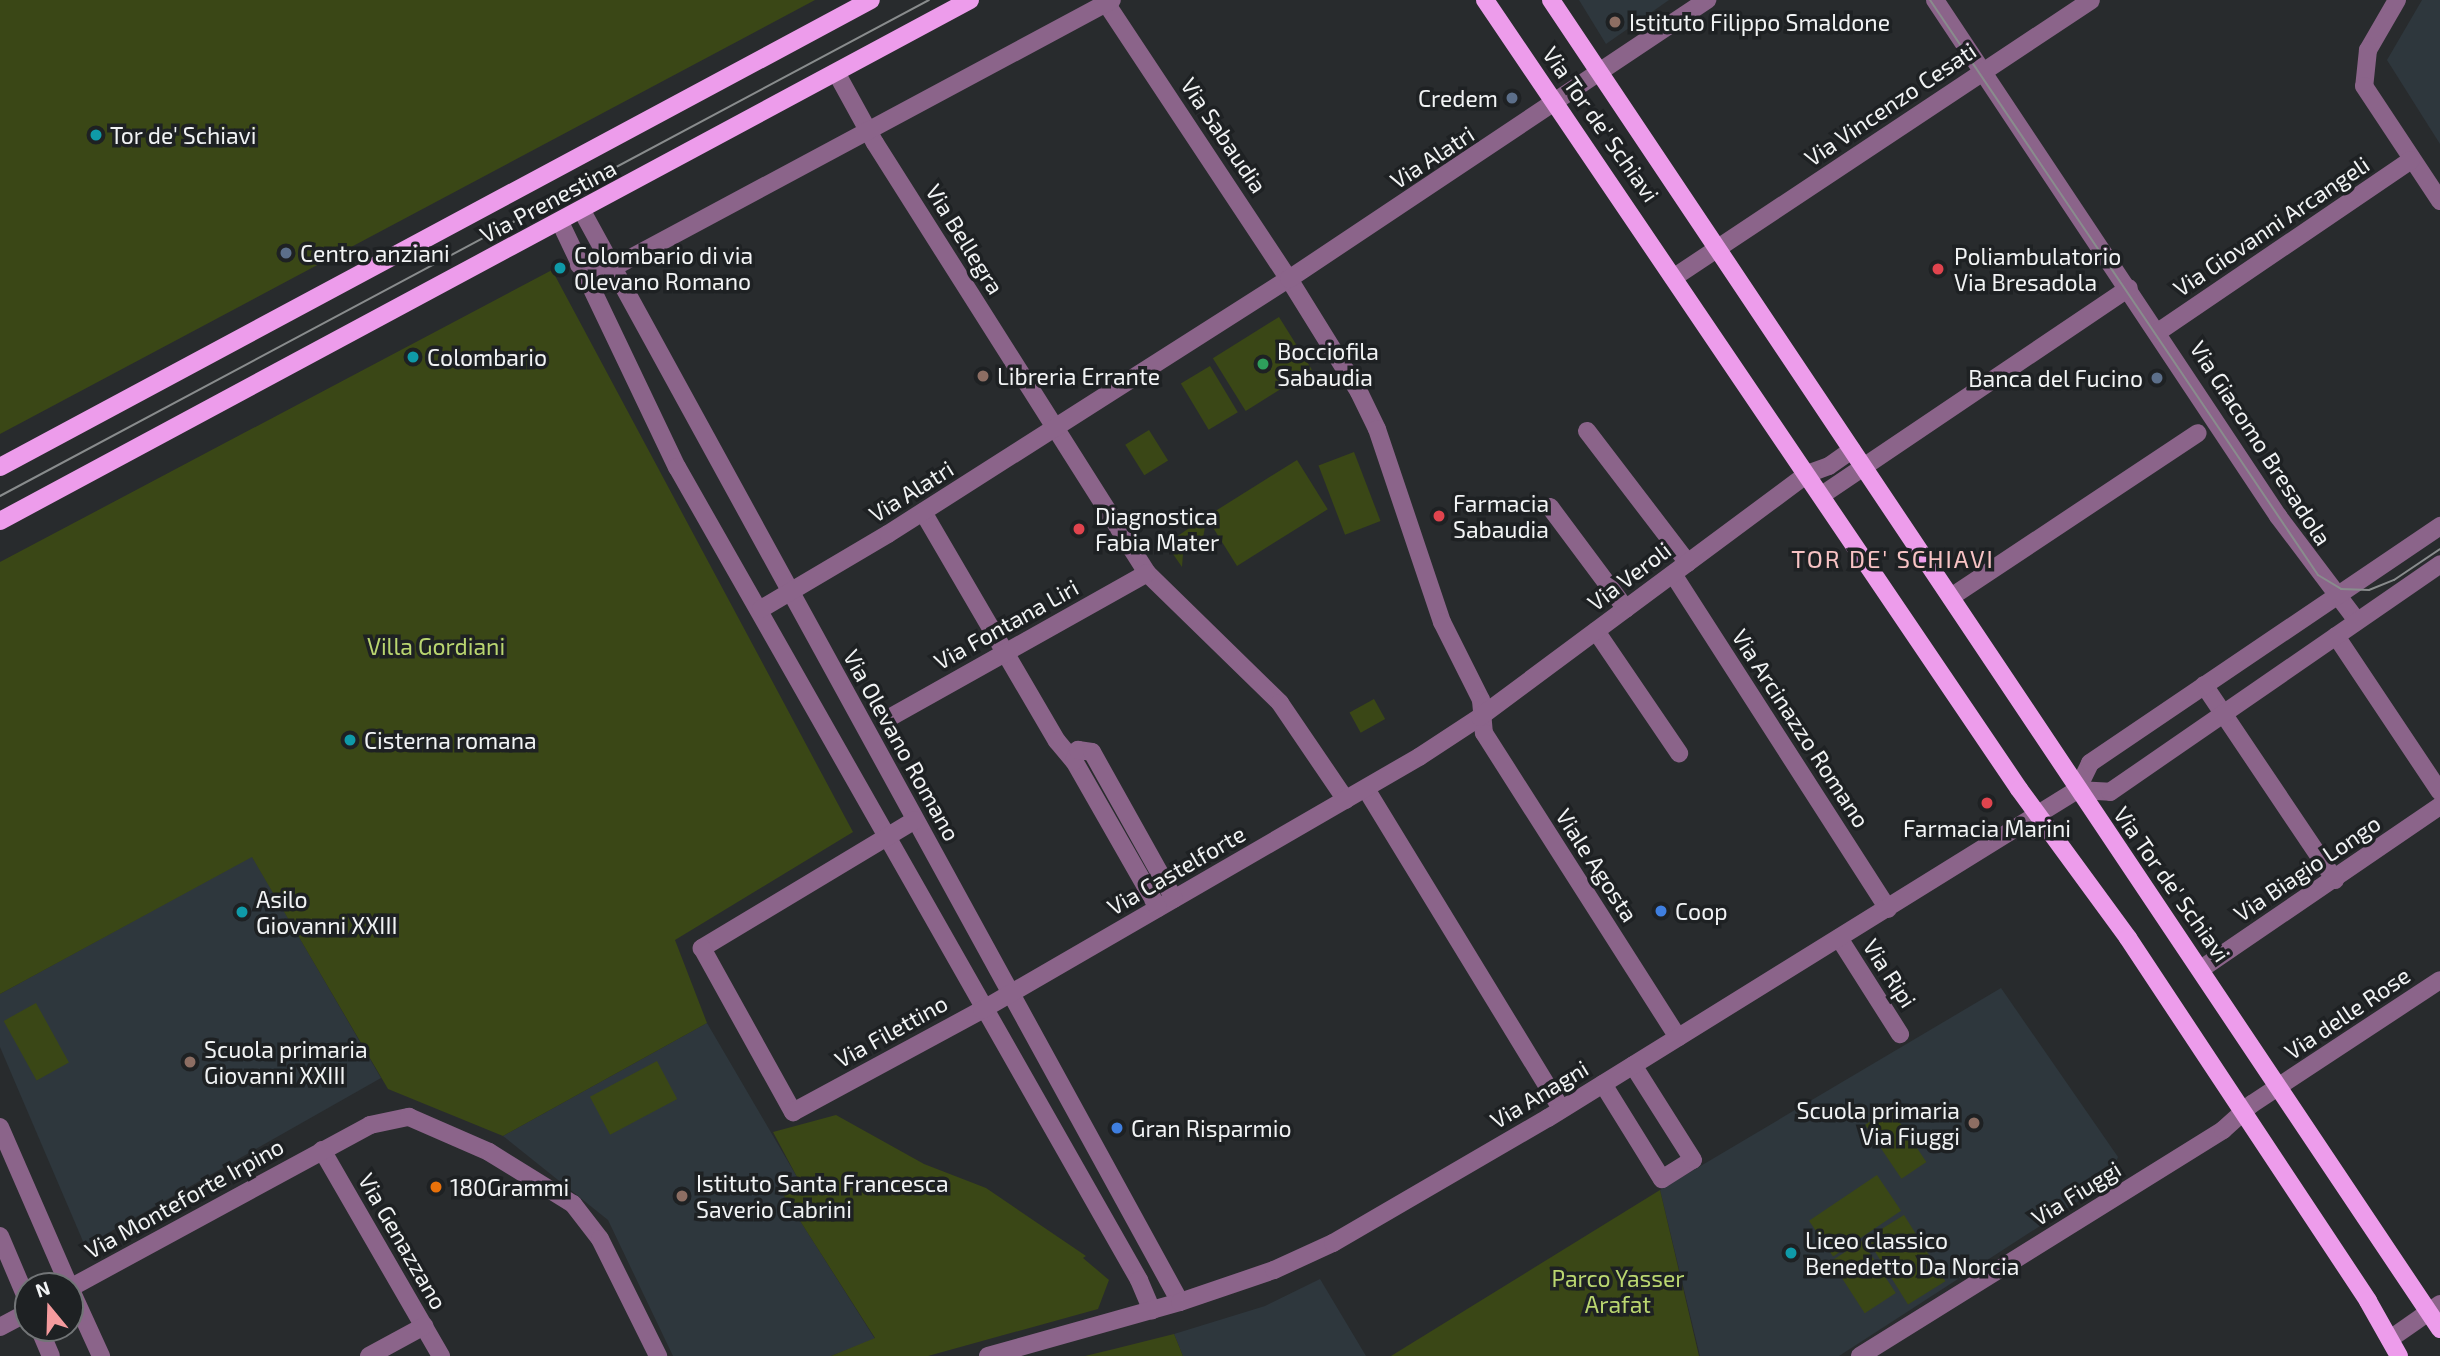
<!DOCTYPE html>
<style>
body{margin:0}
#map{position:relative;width:2440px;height:1356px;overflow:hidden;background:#282b2d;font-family:"Exo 2",sans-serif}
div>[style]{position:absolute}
.built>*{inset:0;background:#2e373d}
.green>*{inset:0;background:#3a4716;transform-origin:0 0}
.minor>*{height:18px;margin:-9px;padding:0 9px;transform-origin:9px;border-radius:9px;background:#8b648a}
.major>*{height:18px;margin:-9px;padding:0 9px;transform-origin:9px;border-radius:9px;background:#ed9ceb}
.tram>*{height:2px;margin:-1px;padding:0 1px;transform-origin:1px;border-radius:1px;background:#898c8d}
.dots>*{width:19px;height:19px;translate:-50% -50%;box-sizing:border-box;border:4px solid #1e2123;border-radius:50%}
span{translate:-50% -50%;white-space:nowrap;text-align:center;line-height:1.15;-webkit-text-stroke:7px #1e2123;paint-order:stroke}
.poi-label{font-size:23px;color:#f1f3f4}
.left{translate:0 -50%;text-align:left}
.right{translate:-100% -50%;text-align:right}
.street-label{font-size:23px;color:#f1f3f4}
.park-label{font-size:23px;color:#bad670}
.neighbourhood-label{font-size:24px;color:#f8c3c4;letter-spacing:2px}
.north{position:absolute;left:14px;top:1272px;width:70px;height:70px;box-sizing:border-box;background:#1e2123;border:2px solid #727577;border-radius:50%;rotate:341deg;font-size:19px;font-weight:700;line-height:28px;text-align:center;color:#f1f3f4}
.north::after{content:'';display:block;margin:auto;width:24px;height:32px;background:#f59b9e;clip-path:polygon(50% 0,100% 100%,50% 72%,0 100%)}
</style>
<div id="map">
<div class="built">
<div style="clip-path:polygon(1579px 0,1669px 0,1606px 44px)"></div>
<div style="clip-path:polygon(2422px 0,2440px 0,2440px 144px,2387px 60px)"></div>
<div style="clip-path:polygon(252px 856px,381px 1078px,85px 1246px,0 1047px,0 994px)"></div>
<div style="clip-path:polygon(2001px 988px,2118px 1157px,2108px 1182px,1839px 1356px,1700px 1356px,1660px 1190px)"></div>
<div style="clip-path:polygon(707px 1023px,797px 1177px,780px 1189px,875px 1339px,831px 1356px,673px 1356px,608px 1220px,503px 1136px)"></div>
<div style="clip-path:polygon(1320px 1279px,1366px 1356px,1183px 1356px,1174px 1334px,1265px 1306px)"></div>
</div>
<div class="green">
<div style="clip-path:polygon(0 0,815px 0,0 434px)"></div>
<div style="clip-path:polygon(552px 270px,853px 832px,675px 940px,707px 1023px,503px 1136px,388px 1089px,252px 857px,0 994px,0 562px)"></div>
<div style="left:1279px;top:317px;width:62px;height:78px;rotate:58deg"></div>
<div style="left:1210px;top:366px;width:54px;height:34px;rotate:59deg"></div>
<div style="left:1149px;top:430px;width:36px;height:28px;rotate:58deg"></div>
<div style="left:1354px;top:452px;width:74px;height:38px;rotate:69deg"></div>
<div style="left:1297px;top:460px;width:58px;height:107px;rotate:58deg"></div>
<div style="clip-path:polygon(1201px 520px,1205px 527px,1202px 543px,1183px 554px,1182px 567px,1166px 544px)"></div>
<div style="left:1374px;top:699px;width:23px;height:28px;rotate:61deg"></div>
<div style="left:36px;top:1003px;width:68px;height:37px;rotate:61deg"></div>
<div style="left:657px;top:1061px;width:43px;height:76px;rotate:62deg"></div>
<div style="left:1890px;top:1108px;width:65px;height:30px;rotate:56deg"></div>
<div style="clip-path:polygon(836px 1115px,924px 1164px,986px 1188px,1086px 1256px,1083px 1258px,1109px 1280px,1098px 1309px,928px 1356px,831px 1356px,875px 1338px,779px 1188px,797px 1177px,773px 1132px)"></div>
<div style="left:1877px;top:1175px;width:43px;height:82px;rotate:56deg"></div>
<div style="clip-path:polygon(1660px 1190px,1699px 1356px,1391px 1356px)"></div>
<div style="left:1904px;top:1215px;width:78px;height:44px;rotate:58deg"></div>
<div style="left:1862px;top:1241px;width:62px;height:37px;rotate:57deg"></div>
<div style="clip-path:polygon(1174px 1334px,1183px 1356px,1085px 1356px,1114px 1349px)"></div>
</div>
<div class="minor">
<div style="left:1104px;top:0;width:335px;rotate:56.5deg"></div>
<div style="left:1289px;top:279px;width:133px;rotate:58.2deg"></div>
<div style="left:1359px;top:392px;width:41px;rotate:64.1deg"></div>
<div style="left:1377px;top:429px;width:204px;rotate:71.4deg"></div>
<div style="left:1442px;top:622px;width:87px;rotate:63.4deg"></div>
<div style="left:1481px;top:700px;width:33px;rotate:85deg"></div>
<div style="left:1484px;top:733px;width:361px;rotate:57.5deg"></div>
<div style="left:1935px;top:0;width:620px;rotate:56.39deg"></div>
<div style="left:2278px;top:516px;width:131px;rotate:53deg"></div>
<div style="left:2397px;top:0;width:58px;rotate:120.1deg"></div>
<div style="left:2368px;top:50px;width:36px;rotate:96deg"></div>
<div style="left:2364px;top:86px;width:138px;rotate:56.5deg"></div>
<div style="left:837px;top:74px;width:79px;rotate:61.2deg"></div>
<div style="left:875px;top:143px;width:509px;rotate:57.68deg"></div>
<div style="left:1147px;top:573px;width:186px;rotate:44.3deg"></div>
<div style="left:1280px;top:703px;width:117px;rotate:55.8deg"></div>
<div style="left:582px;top:211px;width:1244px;rotate:61.27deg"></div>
<div style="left:560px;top:222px;width:272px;rotate:64.5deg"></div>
<div style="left:677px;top:467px;width:935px;rotate:60.39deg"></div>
<div style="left:1139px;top:1280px;width:33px;rotate:67deg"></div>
<div style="left:579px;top:265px;width:24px;rotate:15deg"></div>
<div style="left:602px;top:271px;width:10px;rotate:-17deg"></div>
<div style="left:612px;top:268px;width:567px;rotate:-28.19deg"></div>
<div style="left:1676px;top:276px;width:498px;rotate:-33.6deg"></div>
<div style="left:2158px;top:332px;width:306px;rotate:-34.2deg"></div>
<div style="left:1587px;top:431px;width:166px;rotate:52.6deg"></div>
<div style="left:1822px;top:495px;width:370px;rotate:-34deg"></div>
<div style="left:1550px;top:507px;width:127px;rotate:53.3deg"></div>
<div style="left:923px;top:512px;width:265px;rotate:59.7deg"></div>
<div style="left:1057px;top:741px;width:26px;rotate:50deg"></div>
<div style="left:1673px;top:574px;width:398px;rotate:57.3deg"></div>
<div style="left:1951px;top:597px;width:296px;rotate:-33.6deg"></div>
<div style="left:761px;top:609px;width:147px;rotate:-30.6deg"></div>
<div style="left:888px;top:534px;width:475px;rotate:-32.5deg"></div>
<div style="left:1289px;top:279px;width:503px;rotate:-33.72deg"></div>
<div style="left:1596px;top:631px;width:148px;rotate:55.8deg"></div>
<div style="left:2336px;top:636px;width:187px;rotate:56.3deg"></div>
<div style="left:2204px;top:685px;width:235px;rotate:56.1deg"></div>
<div style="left:889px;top:718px;width:296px;rotate:-29.3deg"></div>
<div style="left:1366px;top:789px;width:375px;rotate:58.6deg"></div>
<div style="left:2077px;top:790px;width:30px;rotate:-64deg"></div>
<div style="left:2090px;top:763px;width:423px;rotate:-34.1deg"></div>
<div style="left:2077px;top:790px;width:33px;rotate:3deg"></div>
<div style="left:2110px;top:792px;width:401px;rotate:-34.6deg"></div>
<div style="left:915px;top:820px;width:249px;rotate:149deg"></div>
<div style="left:702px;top:948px;width:188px;rotate:61deg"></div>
<div style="left:793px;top:1112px;width:215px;rotate:-28.4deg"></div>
<div style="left:982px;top:1010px;width:505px;rotate:-30.07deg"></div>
<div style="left:1419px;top:757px;width:73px;rotate:-33.3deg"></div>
<div style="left:1480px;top:717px;width:407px;rotate:-36.6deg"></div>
<div style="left:1807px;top:474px;width:23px;rotate:-20deg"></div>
<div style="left:1829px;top:466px;width:28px;rotate:-35deg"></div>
<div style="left:1158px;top:908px;width:169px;rotate:-119.7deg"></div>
<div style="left:1074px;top:761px;width:12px;rotate:-70deg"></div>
<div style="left:1078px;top:750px;width:14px;rotate:8deg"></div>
<div style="left:1092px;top:752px;width:168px;rotate:60.8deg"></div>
<div style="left:1839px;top:938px;width:114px;rotate:57.6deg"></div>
<div style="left:2201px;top:969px;width:289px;rotate:-34.3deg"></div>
<div style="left:1603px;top:1084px;width:112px;rotate:58.2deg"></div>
<div style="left:1662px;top:1179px;width:36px;rotate:-32deg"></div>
<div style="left:1693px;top:1160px;width:112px;rotate:-122.3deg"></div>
<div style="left:0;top:1127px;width:173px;rotate:66.5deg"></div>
<div style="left:322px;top:1150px;width:238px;rotate:60deg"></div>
<div style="left:0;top:1236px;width:72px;rotate:67deg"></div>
<div style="left:70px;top:1288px;width:341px;rotate:-28.5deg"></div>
<div style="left:370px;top:1125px;width:40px;rotate:-12deg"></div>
<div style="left:409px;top:1117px;width:87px;rotate:23.6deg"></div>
<div style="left:489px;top:1152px;width:99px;rotate:31.8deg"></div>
<div style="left:573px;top:1204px;width:44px;rotate:52.4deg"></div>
<div style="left:600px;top:1239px;width:131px;rotate:63.6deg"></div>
<div style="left:70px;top:1288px;width:75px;rotate:65.5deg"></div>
<div style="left:0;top:1327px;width:32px;rotate:-28deg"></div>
<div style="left:39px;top:1328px;width:30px;rotate:67deg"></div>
<div style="left:2390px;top:1339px;width:61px;rotate:-35deg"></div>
<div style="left:369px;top:1356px;width:63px;rotate:-28.6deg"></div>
<div style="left:988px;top:1356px;width:199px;rotate:-15.7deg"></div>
<div style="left:1180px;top:1302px;width:99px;rotate:-18.8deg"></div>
<div style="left:1274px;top:1270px;width:65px;rotate:-24.6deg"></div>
<div style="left:1333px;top:1243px;width:249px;rotate:-30.2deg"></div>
<div style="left:1548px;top:1118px;width:622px;rotate:-31.8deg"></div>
<div style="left:1860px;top:1356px;width:428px;rotate:-31.9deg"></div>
<div style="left:2223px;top:1130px;width:39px;rotate:-42deg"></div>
<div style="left:2252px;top:1104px;width:225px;rotate:-33.4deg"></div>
</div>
<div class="major">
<div style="left:1485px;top:0;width:953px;rotate:55.91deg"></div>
<div style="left:2019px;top:789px;width:185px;rotate:53.8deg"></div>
<div style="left:2128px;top:938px;width:435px;rotate:56.5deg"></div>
<div style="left:2368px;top:1301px;width:63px;rotate:60.6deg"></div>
<div style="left:1551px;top:0;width:1599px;rotate:56.22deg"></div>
<div style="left:0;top:467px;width:988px;rotate:-28.2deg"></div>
<div style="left:0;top:521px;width:1101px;rotate:-28.24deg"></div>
</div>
<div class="tram">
<div style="left:1930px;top:0;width:694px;rotate:55.99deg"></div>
<div style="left:2318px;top:575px;width:27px;rotate:31deg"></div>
<div style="left:2341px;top:589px;width:28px;rotate:2deg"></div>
<div style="left:2369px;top:590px;width:27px;rotate:-22deg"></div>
<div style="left:2394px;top:580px;width:55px;rotate:-34deg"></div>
<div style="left:0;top:496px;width:1053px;rotate:-28.1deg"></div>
</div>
<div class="dots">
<div style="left:1615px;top:22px;background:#8d6e63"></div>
<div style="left:1512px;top:98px;background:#5c6f8a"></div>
<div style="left:96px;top:135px;background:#0f9aa8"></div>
<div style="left:286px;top:253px;background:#5c6f8a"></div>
<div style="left:560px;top:268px;background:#0f9aa8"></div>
<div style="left:1938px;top:269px;background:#e0444e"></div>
<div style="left:413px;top:357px;background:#0f9aa8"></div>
<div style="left:1263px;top:364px;background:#2e9e5b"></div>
<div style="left:983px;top:376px;background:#8d6e63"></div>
<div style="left:2157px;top:378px;background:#5c6f8a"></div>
<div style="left:1439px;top:516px;background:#e0444e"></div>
<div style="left:1079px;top:529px;background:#e0444e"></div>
<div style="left:350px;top:740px;background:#0f9aa8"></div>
<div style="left:1987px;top:803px;background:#e0444e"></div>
<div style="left:1661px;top:911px;background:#3f7fe0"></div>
<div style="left:242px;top:912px;background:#0f9aa8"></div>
<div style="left:190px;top:1062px;background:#8d6e63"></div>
<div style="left:1974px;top:1123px;background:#8d6e63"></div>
<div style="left:1117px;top:1128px;background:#3f7fe0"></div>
<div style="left:436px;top:1187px;background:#e8710a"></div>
<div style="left:682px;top:1196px;background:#8d6e63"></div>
<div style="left:1791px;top:1253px;background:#0f9aa8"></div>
</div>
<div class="poi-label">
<span class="left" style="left:1629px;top:22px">Istituto Filippo Smaldone</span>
<span class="right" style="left:1498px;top:98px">Credem</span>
<span class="left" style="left:110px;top:135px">Tor de' Schiavi</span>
<span class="left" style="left:300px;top:253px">Centro anziani</span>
<span class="left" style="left:574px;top:268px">Colombario di via<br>Olevano Romano</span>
<span class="left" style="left:1954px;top:269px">Poliambulatorio<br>Via Bresadola</span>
<span class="left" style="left:1277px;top:364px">Bocciofila<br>Sabaudia</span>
<span class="left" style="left:427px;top:357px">Colombario</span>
<span class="left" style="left:997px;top:376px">Libreria Errante</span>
<span class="right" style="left:2143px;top:378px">Banca del Fucino</span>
<span class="left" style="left:1453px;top:516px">Farmacia<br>Sabaudia</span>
<span class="left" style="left:1095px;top:529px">Diagnostica<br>Fabia Mater</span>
<span class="left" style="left:364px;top:740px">Cisterna romana</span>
<span style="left:1987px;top:828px">Farmacia Marini</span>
<span class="left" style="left:256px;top:912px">Asilo<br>Giovanni XXIII</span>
<span class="left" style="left:1675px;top:911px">Coop</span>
<span class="left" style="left:204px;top:1062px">Scuola primaria<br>Giovanni XXIII</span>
<span class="right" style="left:1960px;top:1123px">Scuola primaria<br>Via Fiuggi</span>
<span class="left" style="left:1131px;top:1128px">Gran Risparmio</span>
<span class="left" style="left:696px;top:1196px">Istituto Santa Francesca<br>Saverio Cabrini</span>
<span class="left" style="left:450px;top:1187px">180Grammi</span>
<span class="left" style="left:1805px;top:1253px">Liceo classico<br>Benedetto Da Norcia</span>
</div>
<div class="street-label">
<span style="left:1890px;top:104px;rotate:-34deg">Via Vincenzo Cesati</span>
<span style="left:1601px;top:124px;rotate:55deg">Via Tor de' Schiavi</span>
<span style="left:1224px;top:135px;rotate:56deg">Via Sabaudia</span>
<span style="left:1432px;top:157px;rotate:-33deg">Via Alatri</span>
<span style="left:548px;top:201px;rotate:-28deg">Via Prenestina</span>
<span style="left:2271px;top:226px;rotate:-34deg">Via Giovanni Arcangeli</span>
<span style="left:965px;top:239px;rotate:58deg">Via Bellegra</span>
<span style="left:2261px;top:443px;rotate:57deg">Via Giacomo Bresadola</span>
<span style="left:911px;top:491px;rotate:-32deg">Via Alatri</span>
<span style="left:1629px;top:576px;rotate:-37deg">Via Veroli</span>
<span style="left:1006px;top:624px;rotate:-29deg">Via Fontana Liri</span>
<span style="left:1801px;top:728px;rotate:57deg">Via Arcinazzo Romano</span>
<span style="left:902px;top:745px;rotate:61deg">Via Olevano Romano</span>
<span style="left:1597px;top:865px;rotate:57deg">Viale Agosta</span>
<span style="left:2307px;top:868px;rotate:-34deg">Via Biagio Longo</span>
<span style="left:1176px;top:870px;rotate:-30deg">Via Castelforte</span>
<span style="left:2172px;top:884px;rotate:55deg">Via Tor de' Schiavi</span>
<span style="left:1890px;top:973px;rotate:57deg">Via Ripi</span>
<span style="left:2347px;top:1013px;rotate:-34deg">Via delle Rose</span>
<span style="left:891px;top:1031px;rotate:-29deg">Via Filettino</span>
<span style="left:1539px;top:1094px;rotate:-31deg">Via Anagni</span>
<span style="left:2076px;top:1193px;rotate:-32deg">Via Fiuggi</span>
<span style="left:184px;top:1198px;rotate:-29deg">Via Monteforte Irpino</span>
<span style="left:403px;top:1241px;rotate:60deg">Via Genazzano</span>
</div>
<div class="park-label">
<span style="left:436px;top:646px">Villa Gordiani</span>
<span style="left:1618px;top:1291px">Parco Yasser<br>Arafat</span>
</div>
<div class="neighbourhood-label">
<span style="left:1893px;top:559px">TOR DE' SCHIAVI</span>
</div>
<div class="north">N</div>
</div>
